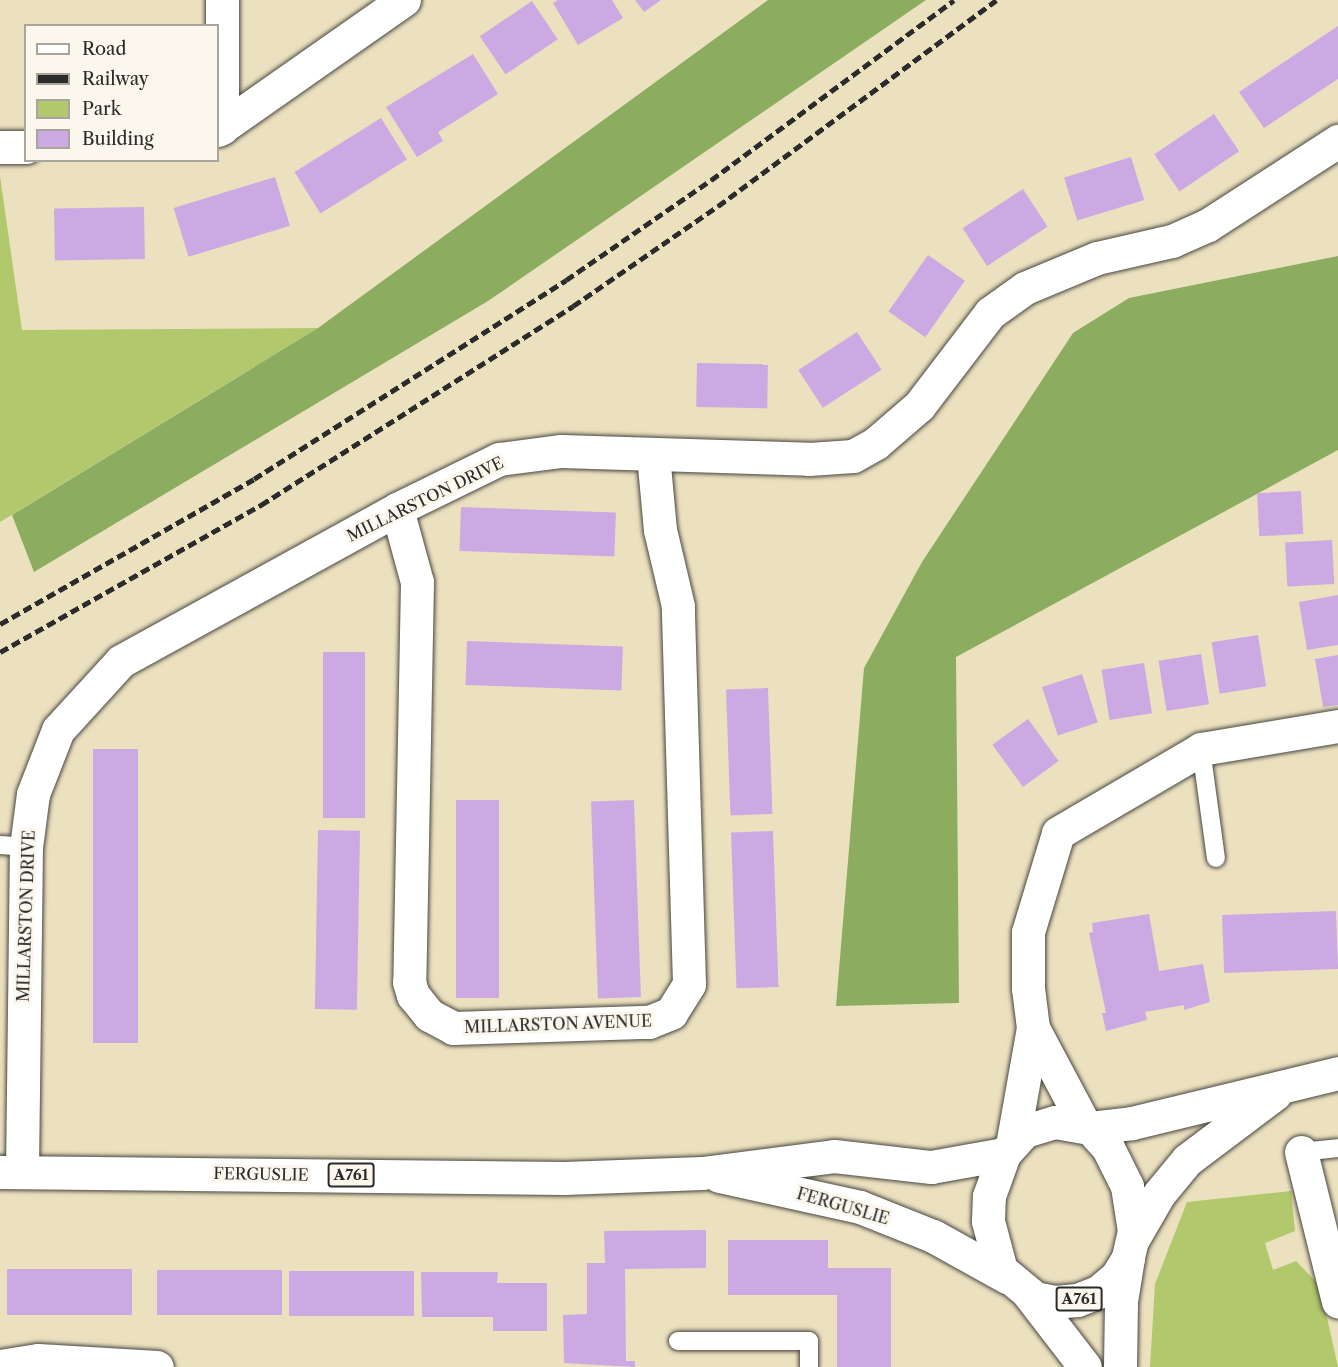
<!DOCTYPE html>
<style>
body{margin:0}
#map{position:relative;width:1338px;height:1367px;overflow:hidden;background:#ece1bf;font-family:"Libre Caslon Text",serif}
div>[style]{position:absolute}
.green>*{inset:0;background:#b1c86c}
.forest>*{inset:0;background:#8cac60}
.building>*{inset:0;background:#cca9e3;transform-origin:0 0}
.roads{filter:drop-shadow(0 0 2px #484641) drop-shadow(0 0 2px #484641)}
.lane>*{height:18px;margin:-9px;padding:0 9px;transform-origin:9px;border-radius:9px;background:#fff}
.street>*{height:33px;margin:-16.5px;padding:0 16.5px;transform-origin:16.5px;border-radius:16.5px;background:#fff}
.secondary>*{height:33px;margin:-16.5px;padding:0 16.5px;transform-origin:16.5px;border-radius:16.5px;background:#fff}
.primary>*{height:33px;margin:-16.5px;padding:0 16.5px;transform-origin:16.5px;border-radius:16.5px;background:#fff}
.rail>*{height:4.5px;margin-top:-2.25px;transform-origin:0;background:repeating-linear-gradient(90deg,#2b2b2b 0 9px,transparent 0 13.5px)}
span{translate:-50% -50%;white-space:nowrap;text-align:center;line-height:1.15;-webkit-text-stroke:6px #fbf7ec;paint-order:stroke}
.shield-label span{padding:2px 4px;background:#fbf7ec;border:2px solid;border-radius:4px;-webkit-text-stroke-width:0}
.shield-label{font-size:15px;color:#2b2b2b;font-weight:700}
.street-label{font-size:16px;color:#2b2b2b}
.legend{position:absolute;left:24px;top:24px;width:195px;height:138px;box-sizing:border-box;background:#fbf7ec;border:2px solid #a8a59f;margin:0;padding:8px 10px;list-style:none;font-size:18px;color:#2b2b2b}
.legend li{display:flex;align-items:center;gap:12px;height:30px}
.legend b{width:30px;border:2px solid #a8a59f}
</style>
<div id="map">
<div class="green">
<div style="clip-path:polygon(0 176px,22px 330px,318px 328px,0 522px)"></div>
<div style="clip-path:polygon(1291px 1191px,1295px 1231px,1265px 1243px,1273px 1270px,1296px 1261px,1320px 1286px,1338px 1367px,1150px 1367px,1155px 1284px,1187px 1202px)"></div>
</div>
<div class="forest">
<div style="clip-path:polygon(768px 0,926px 0,488px 301px,34px 572px,12px 515px,318px 328px)"></div>
<div style="clip-path:polygon(1338px 256px,1338px 450px,956px 657px,959px 1003px,836px 1006px,864px 668px,922px 562px,1073px 333px,1129px 298px)"></div>
</div>
<div class="building">
<div style="clip-path:polygon(558px 0,612px 0,623px 18px,578px 45px,553px 3px)"></div>
<div style="clip-path:polygon(635px 0,661px 0,644px 12px)"></div>
<div style="left:532px;top:1px;width:46px;height:63px;rotate:56deg"></div>
<div style="clip-path:polygon(1338px 26px,1338px 79px,1264px 128px,1239px 92px)"></div>
<div style="clip-path:polygon(473px 54px,498px 94px,438px 132px,443px 141px,417px 157px,386px 107px)"></div>
<div style="left:1214px;top:114px;width:45px;height:72px;rotate:56deg"></div>
<div style="left:381px;top:118px;width:49px;height:102px;rotate:58deg"></div>
<div style="left:1131px;top:157px;width:45px;height:70px;rotate:73deg"></div>
<div style="left:275px;top:177px;width:51px;height:106px;rotate:73deg"></div>
<div style="left:1023px;top:189px;width:45px;height:72px;rotate:57deg"></div>
<div style="left:144px;top:207px;width:52px;height:90px;rotate:89deg"></div>
<div style="left:928px;top:255px;width:45px;height:69px;rotate:35deg"></div>
<div style="left:857px;top:332px;width:45px;height:70px;rotate:57deg"></div>
<div style="left:697px;top:363px;width:71px;height:44px;rotate:1deg"></div>
<div style="left:1301px;top:491px;width:43px;height:44px;rotate:87deg"></div>
<div style="left:461px;top:507px;width:155px;height:44px;rotate:2deg"></div>
<div style="left:1332px;top:540px;width:44px;height:47px;rotate:87deg"></div>
<div style="clip-path:polygon(1338px 595px,1338px 645px,1307px 650px,1299px 602px)"></div>
<div style="left:1258px;top:635px;width:52px;height:47px;rotate:81deg"></div>
<div style="left:467px;top:641px;width:156px;height:44px;rotate:2deg"></div>
<div style="left:323px;top:652px;width:42px;height:166px"></div>
<div style="left:1201px;top:654px;width:51px;height:43px;rotate:81deg"></div>
<div style="clip-path:polygon(1338px 655px,1338px 705px,1323px 707px,1315px 659px)"></div>
<div style="left:1144px;top:663px;width:51px;height:43px;rotate:81deg"></div>
<div style="left:1082px;top:674px;width:51px;height:42px;rotate:72deg"></div>
<div style="left:768px;top:688px;width:126px;height:42px;rotate:88deg"></div>
<div style="left:1028px;top:719px;width:52px;height:44px;rotate:54deg"></div>
<div style="left:93px;top:749px;width:45px;height:294px"></div>
<div style="left:456px;top:800px;width:43px;height:198px"></div>
<div style="left:634px;top:800px;width:197px;height:43px;rotate:88deg"></div>
<div style="left:318px;top:830px;width:42px;height:179px;rotate:1deg"></div>
<div style="left:773px;top:831px;width:156px;height:42px;rotate:88deg"></div>
<div style="left:1336px;top:911px;width:58px;height:114px;rotate:88deg"></div>
<div style="clip-path:polygon(1149px 914px,1159px 971px,1203px 964px,1210px 1002px,1184px 1010px,1184px 1005px,1145px 1012px,1147px 1020px,1106px 1031px,1102px 1013px,1106px 1013px,1089px 933px,1093px 932px,1092px 923px)"></div>
<div style="clip-path:polygon(706px 1230px,706px 1268px,625px 1269px,626px 1361px,635px 1361px,635px 1367px,564px 1363px,563px 1315px,587px 1314px,587px 1263px,605px 1263px,604px 1231px)"></div>
<div style="clip-path:polygon(728px 1240px,828px 1240px,828px 1268px,891px 1268px,891px 1367px,837px 1367px,837px 1295px,728px 1295px)"></div>
<div style="left:7px;top:1269px;width:125px;height:46px"></div>
<div style="left:157px;top:1270px;width:125px;height:45px"></div>
<div style="left:289px;top:1271px;width:125px;height:45px"></div>
<div style="clip-path:polygon(421px 1272px,498px 1272px,497px 1283px,547px 1283px,547px 1331px,493px 1331px,493px 1317px,422px 1317px)"></div>
</div>
<div class="roads">
<div class="lane">
<div style="left:1201px;top:749px;width:110px;rotate:82.2deg"></div>
<div style="left:0;top:845px;width:26px;rotate:4deg"></div>
<div style="left:1301px;top:1152px;width:37px;rotate:-6deg"></div>
<div style="left:678px;top:1341px;width:131px"></div>
<div style="left:809px;top:1341px;width:26px;rotate:90deg"></div>
</div>
<div class="street">
<div style="left:222px;top:128px;width:128px;rotate:-90deg"></div>
<div style="left:218px;top:130px;width:227px;rotate:-35deg"></div>
<div style="left:0;top:147px;width:26px"></div>
<div style="left:397px;top:509px;width:76px;rotate:74.7deg"></div>
<div style="left:417px;top:582px;width:400px;rotate:91.1deg"></div>
<div style="left:409px;top:982px;width:14px;rotate:73deg"></div>
<div style="left:413px;top:995px;width:26px;rotate:51deg"></div>
<div style="left:429px;top:1015px;width:27px;rotate:28deg"></div>
<div style="left:453px;top:1028px;width:196px;rotate:-1.8deg"></div>
<div style="left:649px;top:1022px;width:24px;rotate:-22deg"></div>
<div style="left:671px;top:1013px;width:34px;rotate:-58deg"></div>
<div style="left:689px;top:984px;width:378px;rotate:-91.7deg"></div>
<div style="left:678px;top:606px;width:78px;rotate:-103.3deg"></div>
<div style="left:660px;top:530px;width:76px;rotate:-95.3deg"></div>
<div style="left:1033px;top:1028px;width:111px;rotate:62deg"></div>
<div style="left:1013px;top:1140px;width:114px;rotate:-79.9deg"></div>
<div style="left:1033px;top:1028px;width:40px;rotate:-97.1deg"></div>
<div style="left:1028px;top:988px;width:56px;rotate:-90deg"></div>
<div style="left:1028px;top:932px;width:103px;rotate:-73.1deg"></div>
<div style="left:1058px;top:833px;width:166px;rotate:-30.4deg"></div>
<div style="left:1201px;top:749px;width:139px;rotate:-9.5deg"></div>
<div style="left:1301px;top:1152px;width:154px;rotate:76.1deg"></div>
<div style="left:22px;top:1172px;width:325px;rotate:-89.3deg"></div>
<div style="left:26px;top:847px;width:53px;rotate:-82.5deg"></div>
<div style="left:33px;top:794px;width:69px;rotate:-68.7deg"></div>
<div style="left:58px;top:730px;width:93px;rotate:-47.6deg"></div>
<div style="left:121px;top:661px;width:315px;rotate:-28.8deg"></div>
<div style="left:397px;top:509px;width:114px;rotate:-26.1deg"></div>
<div style="left:499px;top:459px;width:63px;rotate:-7.4deg"></div>
<div style="left:561px;top:451px;width:248px;rotate:1.8deg"></div>
<div style="left:809px;top:459px;width:44px;rotate:-3.9deg"></div>
<div style="left:853px;top:456px;width:26px;rotate:-29deg"></div>
<div style="left:876px;top:443px;width:57px;rotate:-40.7deg"></div>
<div style="left:919px;top:406px;width:117px;rotate:-52.6deg"></div>
<div style="left:990px;top:313px;width:43px;rotate:-35.5deg"></div>
<div style="left:1025px;top:288px;width:78px;rotate:-22.6deg"></div>
<div style="left:1097px;top:258px;width:77px;rotate:-12.8deg"></div>
<div style="left:1172px;top:241px;width:39px;rotate:-24deg"></div>
<div style="left:1208px;top:225px;width:155px;rotate:-32.9deg"></div>
<div style="left:0;top:1366px;width:38px;rotate:-9deg"></div>
<div style="left:38px;top:1360px;width:119px;rotate:3.4deg"></div>
</div>
<div class="secondary">
<div style="left:1028px;top:1293px;width:93px;rotate:52.4deg"></div>
<div style="left:1120px;top:1367px;width:66px;rotate:-89.1deg"></div>
<div style="left:1121px;top:1301px;width:44px;rotate:-80.8deg"></div>
</div>
<div class="primary">
<div style="left:1055px;top:1122px;width:36px;rotate:10deg"></div>
<div style="left:1090px;top:1128px;width:27px;rotate:48deg"></div>
<div style="left:1108px;top:1148px;width:42px;rotate:63.4deg"></div>
<div style="left:1127px;top:1186px;width:46px;rotate:81.2deg"></div>
<div style="left:1134px;top:1231px;width:28px;rotate:103deg"></div>
<div style="left:1128px;top:1258px;width:22px;rotate:122deg"></div>
<div style="left:1116px;top:1277px;width:23px;rotate:140deg"></div>
<div style="left:1098px;top:1292px;width:22px;rotate:159deg"></div>
<div style="left:1077px;top:1300px;width:22px;rotate:175deg"></div>
<div style="left:1055px;top:1302px;width:20px;rotate:-169deg"></div>
<div style="left:1035px;top:1298px;width:44px;rotate:-140.5deg"></div>
<div style="left:1001px;top:1270px;width:51px;rotate:-104.9deg"></div>
<div style="left:988px;top:1221px;width:25px;rotate:-88deg"></div>
<div style="left:989px;top:1196px;width:45px;rotate:-70.3deg"></div>
<div style="left:1004px;top:1154px;width:31px;rotate:-48deg"></div>
<div style="left:1025px;top:1131px;width:31px;rotate:-17deg"></div>
<div style="left:1090px;top:1128px;width:42px;rotate:-6.8deg"></div>
<div style="left:1132px;top:1123px;width:212px;rotate:-13.6deg"></div>
<div style="left:0;top:1172px;width:564px;rotate:0.61deg"></div>
<div style="left:564px;top:1178px;width:138px;rotate:-2.1deg"></div>
<div style="left:702px;top:1173px;width:133px;rotate:-7.3deg"></div>
<div style="left:834px;top:1156px;width:98px;rotate:6.5deg"></div>
<div style="left:931px;top:1167px;width:74px;rotate:-10.1deg"></div>
<div style="left:719px;top:1176px;width:144px;rotate:12.4deg"></div>
<div style="left:860px;top:1207px;width:79px;rotate:21.7deg"></div>
<div style="left:933px;top:1236px;width:85px;rotate:29deg"></div>
<div style="left:1133px;top:1239px;width:52px;rotate:-60deg"></div>
<div style="left:1159px;top:1194px;width:44px;rotate:-50.5deg"></div>
<div style="left:1187px;top:1160px;width:111px;rotate:-37deg"></div>
</div>
</div>
<div class="rail">
<div style="left:0;top:624px;width:292px;rotate:-29.7deg"></div>
<div style="left:254px;top:479px;width:370px;rotate:-32.5deg"></div>
<div style="left:566px;top:280px;width:176px;rotate:-34.6deg"></div>
<div style="left:711px;top:180px;width:302px;rotate:-36.5deg"></div>
<div style="left:0;top:652px;width:300px;rotate:-29.4deg"></div>
<div style="left:261px;top:505px;width:370px;rotate:-32.5deg"></div>
<div style="left:573px;top:306px;width:176px;rotate:-34.6deg"></div>
<div style="left:718px;top:206px;width:346px;rotate:-36.5deg"></div>
</div>
<div class="shield-label">
<span style="left:351px;top:1175px">A761</span>
<span style="left:1079px;top:1299px">A761</span>
</div>
<div class="street-label">
<span style="left:425px;top:499px;rotate:-26deg">MILLARSTON DRIVE</span>
<span style="left:26px;top:916px;rotate:-88deg">MILLARSTON DRIVE</span>
<span style="left:558px;top:1024px;rotate:-2deg">MILLARSTON AVENUE</span>
<span style="left:261px;top:1174px;rotate:1deg">FERGUSLIE</span>
<span style="left:843px;top:1206px;rotate:16deg">FERGUSLIE</span>
</div>
<ul class="legend">
<li><b style="height:8px;background:#fff"></b>Road</li>
<li><b style="height:8px;background:#2b2b2b"></b>Railway</li>
<li><b style="height:16px;background:#b1c86c"></b>Park</li>
<li><b style="height:16px;background:#cca9e3"></b>Building</li>
</ul>
</div>
